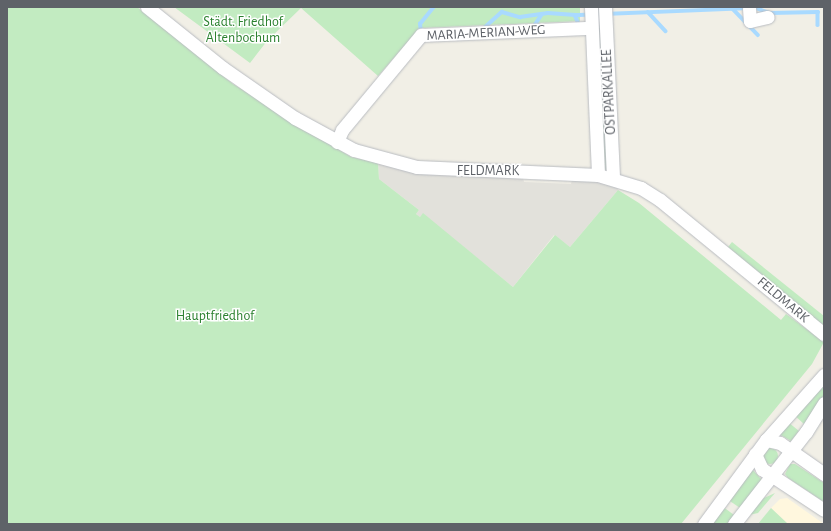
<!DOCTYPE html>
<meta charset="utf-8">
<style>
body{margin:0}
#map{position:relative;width:831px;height:531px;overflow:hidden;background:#f1efe6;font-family:"Alegreya Sans",sans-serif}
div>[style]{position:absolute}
.commercial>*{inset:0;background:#fff7de}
.industrial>*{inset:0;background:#e2e1db}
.green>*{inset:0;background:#c2ebc1}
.round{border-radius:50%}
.stream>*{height:3.5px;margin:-1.75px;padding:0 1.75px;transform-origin:1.75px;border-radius:1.75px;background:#a9daff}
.roads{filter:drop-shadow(0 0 1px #b9bcc1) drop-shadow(0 0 1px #b9bcc1)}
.minor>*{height:13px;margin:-6.5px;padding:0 6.5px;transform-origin:6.5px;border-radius:6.5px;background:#fff}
span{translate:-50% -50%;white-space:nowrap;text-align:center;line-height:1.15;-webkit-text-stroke:3px #fff;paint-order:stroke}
.park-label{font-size:14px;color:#2b812f}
.street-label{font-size:14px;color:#5e6268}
.frame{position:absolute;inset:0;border:8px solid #5e6268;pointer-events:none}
</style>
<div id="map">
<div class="commercial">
<div style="clip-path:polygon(787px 498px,824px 524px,788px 524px,771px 508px,780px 499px)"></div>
</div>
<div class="industrial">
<div style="clip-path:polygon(378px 163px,439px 175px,523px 178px,524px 182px,571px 184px,572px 180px,582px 180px,616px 185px,618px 190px,570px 247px,554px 235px,513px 287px,423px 214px,420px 217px,416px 214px,419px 210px,379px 179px)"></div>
</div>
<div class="green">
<div style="clip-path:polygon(7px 7px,137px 7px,233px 84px,351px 157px,378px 163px,379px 179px,419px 210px,416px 214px,420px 217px,423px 213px,513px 287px,555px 235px,570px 247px,618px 190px,639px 203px,781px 320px,786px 314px,824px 342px,812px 364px,681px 524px,7px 524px)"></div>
<div style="clip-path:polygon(174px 7px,580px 7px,580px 21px,420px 28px,378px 76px,301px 8px,267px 41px,250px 63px)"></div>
<div style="clip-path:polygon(603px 24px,607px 169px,604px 170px,595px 25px)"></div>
<div style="clip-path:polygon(732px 242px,824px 316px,824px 327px,728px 247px)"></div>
<div style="clip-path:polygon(824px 384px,824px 395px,804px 424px,794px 415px)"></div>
<div style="clip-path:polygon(788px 422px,799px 431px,791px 441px,779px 434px)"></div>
<div class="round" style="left:762px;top:448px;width:16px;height:16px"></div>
<div style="clip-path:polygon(790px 464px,795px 464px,824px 483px,824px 502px,788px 478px,785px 474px)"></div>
<div style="clip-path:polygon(752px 469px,762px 480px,740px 508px,727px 499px)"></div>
<div style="clip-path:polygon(775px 493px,758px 513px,749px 515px,764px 498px)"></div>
<div style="clip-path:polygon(722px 506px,734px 515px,727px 524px,710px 524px)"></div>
<div style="clip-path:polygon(771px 508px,788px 524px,758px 524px)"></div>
</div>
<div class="stream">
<div style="left:733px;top:9px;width:36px;rotate:46deg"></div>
<div style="left:648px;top:12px;width:26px;rotate:47deg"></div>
<div style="left:575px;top:15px;width:12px;rotate:66deg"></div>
<div style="left:534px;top:26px;width:14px;rotate:-56deg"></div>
<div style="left:484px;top:28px;width:24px;rotate:-42deg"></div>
<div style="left:502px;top:12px;width:19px;rotate:16deg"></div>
<div style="left:520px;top:17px;width:28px;rotate:-8deg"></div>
<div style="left:548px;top:13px;width:31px;rotate:4deg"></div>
<div style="left:579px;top:15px;width:177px;rotate:-2.3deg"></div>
<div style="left:756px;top:8px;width:15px;rotate:20deg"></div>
<div style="left:770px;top:13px;width:48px;rotate:-1.2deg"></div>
<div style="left:818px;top:12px;width:13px;rotate:90deg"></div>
<div style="left:421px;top:33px;width:9px;rotate:-96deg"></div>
<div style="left:420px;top:24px;width:22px;rotate:-51deg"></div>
</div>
<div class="roads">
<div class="minor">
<div style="left:147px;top:7px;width:97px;rotate:38.8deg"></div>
<div style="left:223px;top:68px;width:88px;rotate:34.8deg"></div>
<div style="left:295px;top:118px;width:67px;rotate:28.5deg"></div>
<div style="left:354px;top:150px;width:65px;rotate:15.1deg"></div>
<div style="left:417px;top:167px;width:181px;rotate:2.5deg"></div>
<div style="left:598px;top:175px;width:45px;rotate:16.8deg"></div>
<div style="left:641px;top:188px;width:22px;rotate:32deg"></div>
<div style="left:660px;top:200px;width:212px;rotate:39.3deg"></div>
<div style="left:591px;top:7px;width:168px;rotate:87.6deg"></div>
<div style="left:605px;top:7px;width:170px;rotate:87.3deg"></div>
<div style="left:749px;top:8px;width:13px;rotate:86deg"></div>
<div style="left:750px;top:21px;width:18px;rotate:-13deg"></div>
<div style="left:337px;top:142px;width:13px;rotate:-67deg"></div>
<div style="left:342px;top:130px;width:124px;rotate:-50.3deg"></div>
<div style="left:421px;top:35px;width:170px;rotate:-2.4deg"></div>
<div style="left:766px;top:440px;width:14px;rotate:12deg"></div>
<div style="left:780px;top:443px;width:54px;rotate:35.2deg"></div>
<div style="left:755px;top:454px;width:17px;rotate:65deg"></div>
<div style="left:762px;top:469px;width:74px;rotate:33.5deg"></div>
<div style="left:704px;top:524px;width:104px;rotate:-53.6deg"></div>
<div style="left:766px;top:440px;width:87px;rotate:-48.3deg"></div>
<div style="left:734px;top:524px;width:117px;rotate:-52deg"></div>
<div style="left:806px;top:432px;width:34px;rotate:-58deg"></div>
</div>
</div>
<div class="park-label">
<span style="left:243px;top:30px">Städt. Friedhof<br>Altenbochum</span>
<span style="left:215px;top:316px">Hauptfriedhof</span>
</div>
<div class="street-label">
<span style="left:486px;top:33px;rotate:-3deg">MARIA-MERIAN-WEG</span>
<span style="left:609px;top:92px;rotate:-93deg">OSTPARKALLEE</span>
<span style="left:488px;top:171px">FELDMARK</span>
<span style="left:783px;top:300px;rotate:40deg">FELDMARK</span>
</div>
<div class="frame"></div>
</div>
